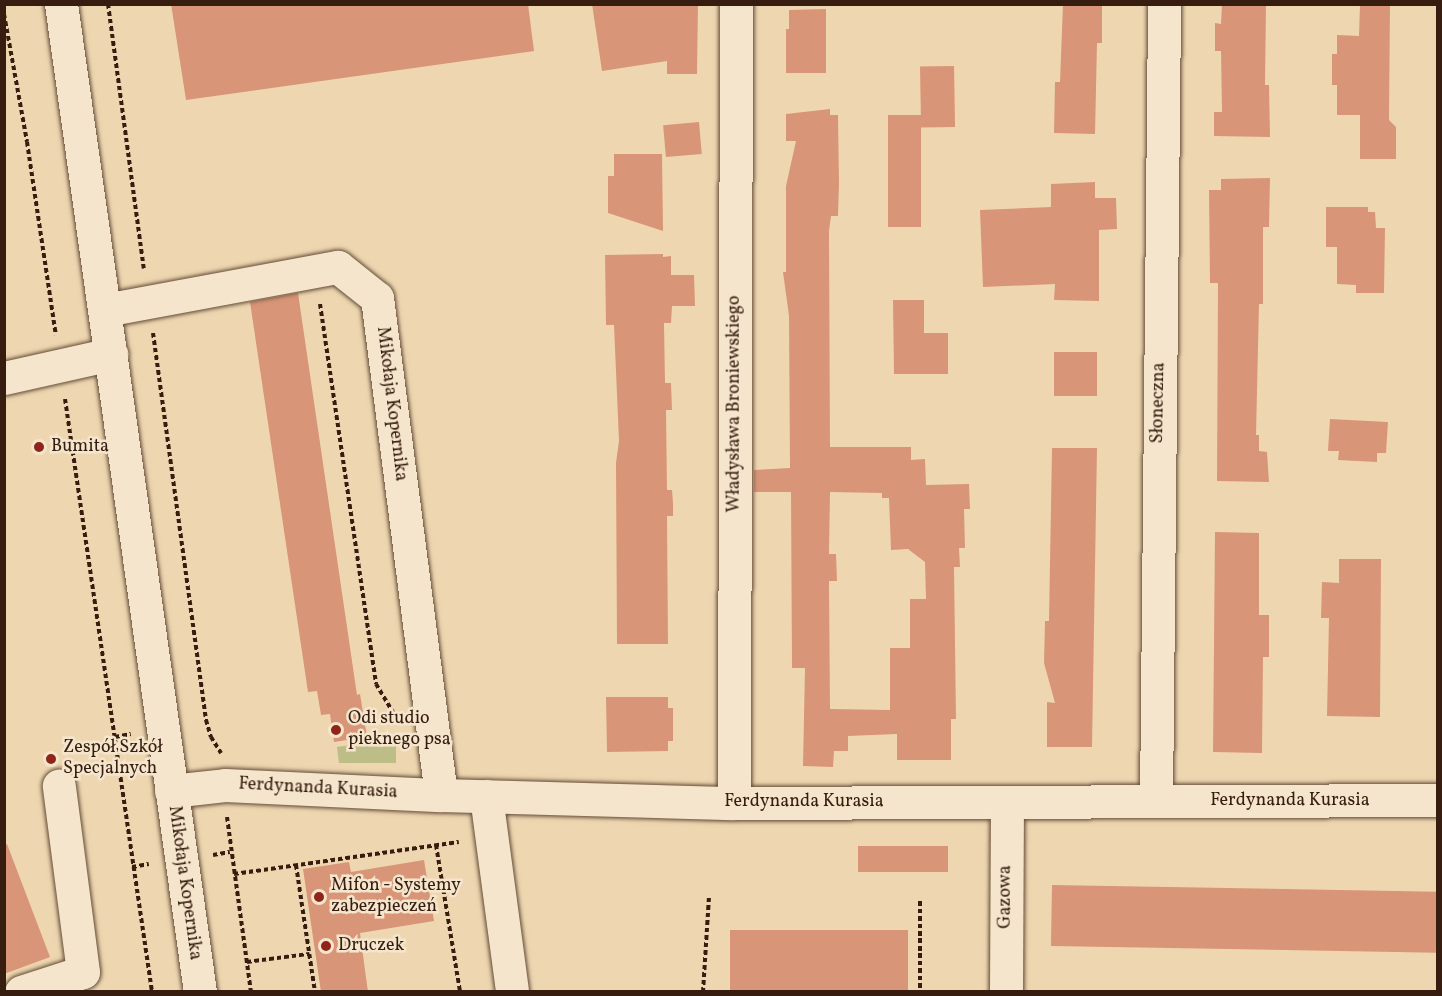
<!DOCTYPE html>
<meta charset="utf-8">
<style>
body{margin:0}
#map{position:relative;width:1442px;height:996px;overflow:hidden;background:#eed7b0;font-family:Vollkorn,serif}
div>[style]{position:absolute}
.green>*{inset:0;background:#bdbd88}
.building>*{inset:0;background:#d99578;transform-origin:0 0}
.path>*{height:4px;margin-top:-2px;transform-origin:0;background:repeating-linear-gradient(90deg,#361d10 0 4.5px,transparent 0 7.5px)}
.roads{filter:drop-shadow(0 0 2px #644c38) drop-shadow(0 0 2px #644c38)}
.minor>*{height:33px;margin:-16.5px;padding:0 16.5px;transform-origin:16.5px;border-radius:16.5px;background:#f4e5cc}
.dots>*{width:16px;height:16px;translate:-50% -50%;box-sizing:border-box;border:3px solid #f4e5cc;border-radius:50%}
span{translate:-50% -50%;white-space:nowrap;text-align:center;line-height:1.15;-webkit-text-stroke:5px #f4e5cc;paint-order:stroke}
.street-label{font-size:18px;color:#361d10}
.poi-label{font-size:18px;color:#361d10}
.left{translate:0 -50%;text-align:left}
.frame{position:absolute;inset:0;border:6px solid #361d10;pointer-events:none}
</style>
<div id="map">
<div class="green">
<div style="clip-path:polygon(396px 738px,396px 763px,339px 763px,337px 747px)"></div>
</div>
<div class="building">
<div style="clip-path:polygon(171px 4px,528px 4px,534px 51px,186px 100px)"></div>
<div style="clip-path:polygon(592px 4px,698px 4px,697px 74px,667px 74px,667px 61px,602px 71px)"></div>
<div style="clip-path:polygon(1063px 4px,1102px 4px,1102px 43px,1097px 43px,1095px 134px,1054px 133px,1055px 82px,1060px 82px)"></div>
<div style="clip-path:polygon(1222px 4px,1266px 4px,1265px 85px,1269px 85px,1270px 137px,1214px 136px,1214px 112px,1222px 112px,1221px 51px,1215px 51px,1215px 23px,1221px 24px)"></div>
<div style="clip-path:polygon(1360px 4px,1390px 4px,1389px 120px,1396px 127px,1396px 159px,1360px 159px,1360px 115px,1337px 115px,1337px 85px,1332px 85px,1332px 54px,1337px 54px,1337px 35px,1359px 36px)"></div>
<div style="clip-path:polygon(826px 9px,826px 73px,786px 73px,786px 29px,789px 29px,789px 10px)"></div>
<div style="left:954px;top:66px;width:61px;height:34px;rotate:89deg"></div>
<div style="clip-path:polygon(evenodd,830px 109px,830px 115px,838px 115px,839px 183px,838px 216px,831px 216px,829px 231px,830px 447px,911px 447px,911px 460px,925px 459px,926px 485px,969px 484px,970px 509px,964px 509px,965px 548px,959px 548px,960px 567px,954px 567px,956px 719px,951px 719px,951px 760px,897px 760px,897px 734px,848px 736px,848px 751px,834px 751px,833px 767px,803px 766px,805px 668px,792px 668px,791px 492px,754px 492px,754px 470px,790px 468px,789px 316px,783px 272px,786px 272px,786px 186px,796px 141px,786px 141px,786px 114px,830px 109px,830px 492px,882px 493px,882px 498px,889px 498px,891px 550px,908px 549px,925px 562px,926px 599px,910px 599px,910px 648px,890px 648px,890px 710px,830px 709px,829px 581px,837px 581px,836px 554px,829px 554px,830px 492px)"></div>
<div style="left:888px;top:115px;width:33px;height:112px"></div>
<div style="left:699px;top:122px;width:32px;height:36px;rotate:85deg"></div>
<div style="clip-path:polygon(614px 154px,662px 154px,663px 231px,608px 213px,608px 176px,614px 176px)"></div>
<div style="clip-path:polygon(1270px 178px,1269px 227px,1263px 227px,1263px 304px,1259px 304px,1256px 435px,1259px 435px,1259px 451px,1267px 452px,1269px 482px,1217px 481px,1218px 283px,1210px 283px,1209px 190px,1221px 190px,1221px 179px)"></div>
<div style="clip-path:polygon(1095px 182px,1095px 198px,1116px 198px,1117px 229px,1099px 230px,1099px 301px,1054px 300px,1055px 284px,983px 287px,980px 210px,1051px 207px,1051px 184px)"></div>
<div style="clip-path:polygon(1326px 207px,1368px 207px,1368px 212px,1375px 212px,1376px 228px,1385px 228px,1384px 293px,1356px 293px,1356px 285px,1337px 284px,1337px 247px,1326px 247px)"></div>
<div style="clip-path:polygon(663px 254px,663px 257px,671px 256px,671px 275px,694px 275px,695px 306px,672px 306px,671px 323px,664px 323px,665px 383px,671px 383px,672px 410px,666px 410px,667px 490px,672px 490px,673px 503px,673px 516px,667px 516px,668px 644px,617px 644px,616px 463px,619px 441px,614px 325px,606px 325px,605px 255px)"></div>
<div style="clip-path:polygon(298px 293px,357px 695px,360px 694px,367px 737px,334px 742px,330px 714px,321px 715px,317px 691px,308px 692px,250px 302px)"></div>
<div style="clip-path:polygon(893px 300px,924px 300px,924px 333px,948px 333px,948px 374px,894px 374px)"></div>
<div style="left:1054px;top:352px;width:43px;height:44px"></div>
<div style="clip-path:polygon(1330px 419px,1388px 422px,1386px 453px,1377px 453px,1377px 462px,1338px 460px,1339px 451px,1328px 451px)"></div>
<div style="clip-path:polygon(1052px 448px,1097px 448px,1092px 747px,1047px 747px,1047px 702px,1055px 703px,1044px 663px,1045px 621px,1049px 621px)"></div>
<div style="clip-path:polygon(1215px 532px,1259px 533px,1259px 615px,1269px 615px,1269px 657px,1263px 657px,1262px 753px,1213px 752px)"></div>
<div style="clip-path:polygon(1339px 559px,1381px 559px,1380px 717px,1327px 716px,1329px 618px,1321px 618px,1322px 582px,1339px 583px)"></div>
<div style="clip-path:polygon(606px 697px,668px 697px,668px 708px,673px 708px,673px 741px,668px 741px,668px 751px,607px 752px)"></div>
<div style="clip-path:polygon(7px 844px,50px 957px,4px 974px,4px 845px)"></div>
<div style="left:858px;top:846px;width:90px;height:26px"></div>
<div style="clip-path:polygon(424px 860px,434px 921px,360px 933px,368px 992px,321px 992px,303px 869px,349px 862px,351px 872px)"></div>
<div style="left:1052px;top:885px;width:385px;height:61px;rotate:1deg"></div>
<div style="left:908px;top:930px;width:62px;height:178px;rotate:90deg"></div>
</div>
<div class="path">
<div style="left:108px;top:4px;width:267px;rotate:82.3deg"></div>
<div style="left:4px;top:14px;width:130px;rotate:79.8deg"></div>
<div style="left:27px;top:142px;width:195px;rotate:81.5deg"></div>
<div style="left:320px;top:304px;width:384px;rotate:81.6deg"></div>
<div style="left:376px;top:684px;width:41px;rotate:59deg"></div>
<div style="left:153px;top:333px;width:391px;rotate:82.2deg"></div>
<div style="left:206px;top:720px;width:18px;rotate:74deg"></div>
<div style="left:211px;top:737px;width:19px;rotate:58deg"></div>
<div style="left:65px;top:399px;width:599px;rotate:81.65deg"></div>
<div style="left:115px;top:737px;width:16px;rotate:-11deg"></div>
<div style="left:227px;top:817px;width:177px;rotate:82.2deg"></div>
<div style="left:436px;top:845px;width:149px;rotate:80.7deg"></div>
<div style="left:213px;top:855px;width:17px;rotate:-10deg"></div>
<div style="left:296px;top:865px;width:128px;rotate:81.5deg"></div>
<div style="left:132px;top:867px;width:17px;rotate:-10deg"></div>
<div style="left:234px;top:874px;width:227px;rotate:-8.1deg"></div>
<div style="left:920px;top:901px;width:91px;rotate:90deg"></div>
<div style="left:247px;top:962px;width:63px;rotate:-7.4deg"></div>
<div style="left:703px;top:992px;width:95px;rotate:-86.4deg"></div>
</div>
<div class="roads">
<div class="minor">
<div style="left:61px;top:4px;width:998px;rotate:81.99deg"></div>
<div style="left:105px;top:310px;width:237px;rotate:-10.5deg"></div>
<div style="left:338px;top:267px;width:50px;rotate:38.5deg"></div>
<div style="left:377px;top:298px;width:501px;rotate:82.66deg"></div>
<div style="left:4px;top:378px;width:110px;rotate:-12.6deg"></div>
<div style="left:171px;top:791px;width:54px;rotate:-6.3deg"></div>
<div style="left:225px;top:785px;width:216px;rotate:2.7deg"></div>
<div style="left:441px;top:795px;width:293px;rotate:1.6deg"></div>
<div style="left:734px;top:803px;width:704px;rotate:-0.24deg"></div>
<div style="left:486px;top:796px;width:198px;rotate:82.4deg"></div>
<div style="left:1156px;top:801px;width:797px;rotate:-89.42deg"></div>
<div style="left:734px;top:803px;width:799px;rotate:-89.86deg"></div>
<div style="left:21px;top:992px;width:65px;rotate:-17.9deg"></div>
<div style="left:83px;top:972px;width:188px;rotate:-97.4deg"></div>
<div style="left:1006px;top:992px;width:190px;rotate:-89.7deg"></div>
</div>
</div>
<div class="dots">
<div style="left:39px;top:447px;background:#8f2418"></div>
<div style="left:336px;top:730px;background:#8f2418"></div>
<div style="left:51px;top:759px;background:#8f2418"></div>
<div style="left:319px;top:897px;background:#8f2418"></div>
<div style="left:326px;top:946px;background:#8f2418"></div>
</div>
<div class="street-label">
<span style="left:1159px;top:403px;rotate:-89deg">Słoneczna</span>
<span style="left:391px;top:404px;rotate:83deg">Mikołaja Kopernika</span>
<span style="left:735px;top:404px;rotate:-90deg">Władysława Broniewskiego</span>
<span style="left:318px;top:789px;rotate:3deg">Ferdynanda Kurasia</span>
<span style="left:1290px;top:801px">Ferdynanda Kurasia</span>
<span style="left:804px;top:802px">Ferdynanda Kurasia</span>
<span style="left:184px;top:883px;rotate:82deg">Mikołaja Kopernika</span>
<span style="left:1006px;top:897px;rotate:-90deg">Gazowa</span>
</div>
<div class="poi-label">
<span class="left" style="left:51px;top:447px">Bumita</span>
<span class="left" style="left:348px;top:730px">Odi studio<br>pieknego psa</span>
<span class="left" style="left:63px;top:759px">Zespół Szkół<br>Specjalnych</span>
<span class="left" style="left:331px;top:897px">Mifon - Systemy<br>zabezpieczeń</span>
<span class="left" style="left:338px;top:946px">Druczek</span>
</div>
<div class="frame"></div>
</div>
